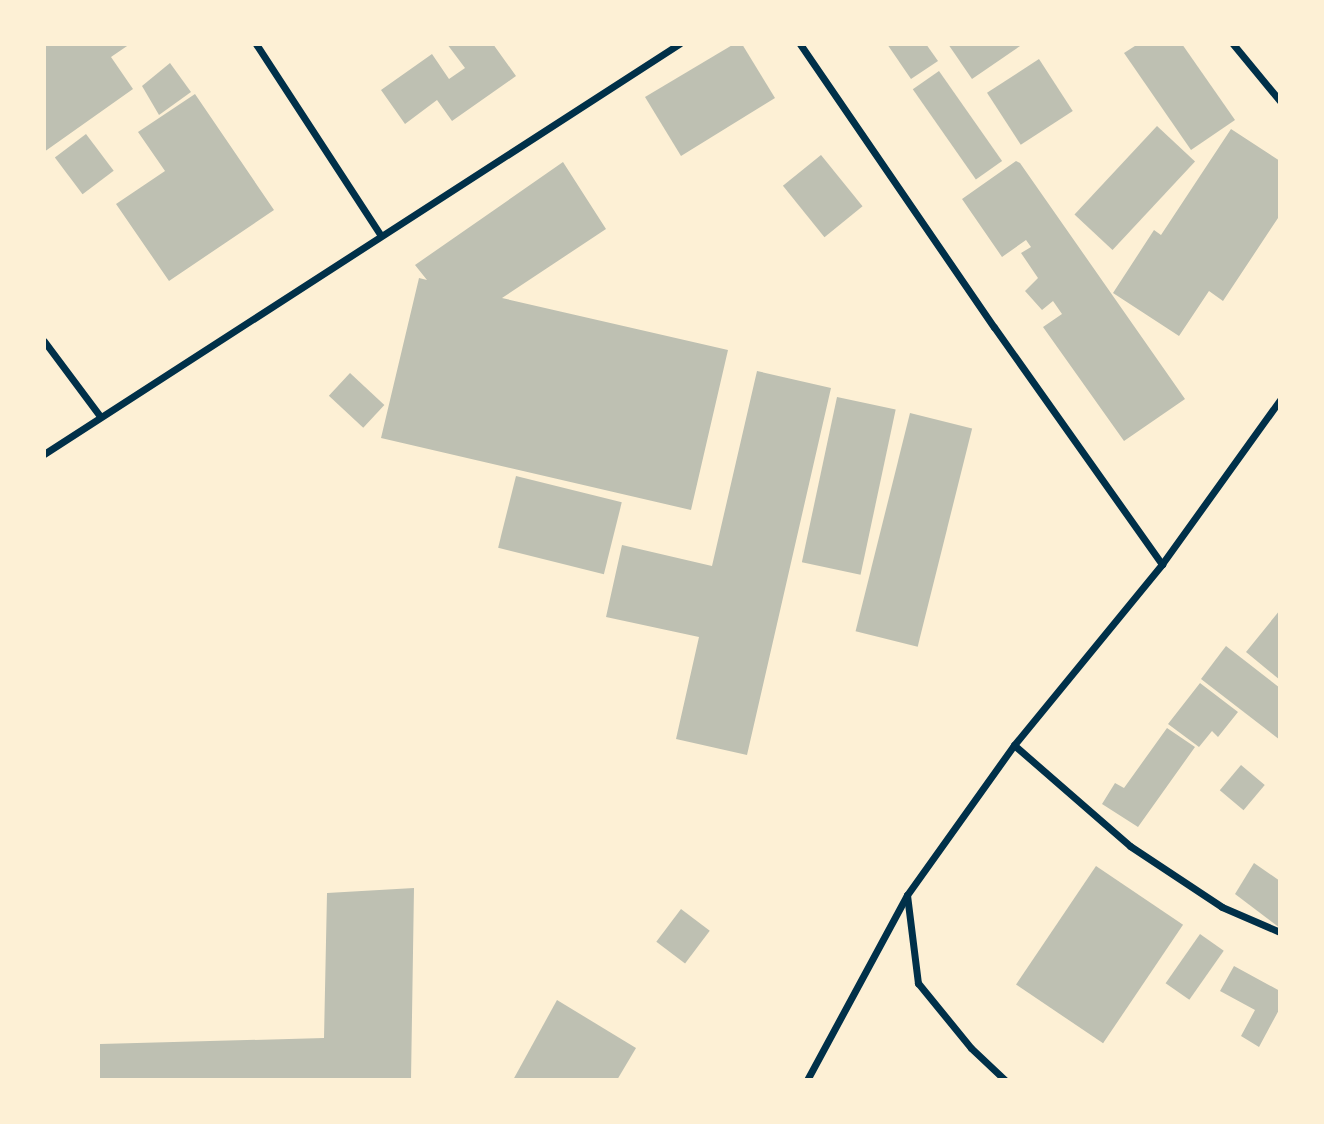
<!DOCTYPE html>
<style>
body{margin:0}
#map{position:relative;width:1324px;height:1124px;overflow:hidden;background:#fdf0d5;font-family:"IBM Plex Sans",sans-serif}
div>[style]{position:absolute}
.building>*{inset:0;background:#bec0b2;transform-origin:0 0}
.minor>*{height:7px;margin:-3.5px;padding:0 3.5px;transform-origin:3.5px;border-radius:3.5px;background:#003049}
span{translate:-50% -50%;white-space:nowrap;text-align:center;line-height:1.15;-webkit-text-stroke:7px #fdf0d5;paint-order:stroke}
.frame{position:absolute;inset:0;border:46px solid #fdf0d5;pointer-events:none}
</style>
<div id="map">
<div class="building">
<div style="clip-path:polygon(44px 44px,130px 44px,111px 57px,133px 89px,44px 152px)"></div>
<div style="clip-path:polygon(447px 44px,493px 44px,516px 76px,452px 121px,437px 100px,405px 124px,381px 90px,432px 54px,449px 79px,465px 68px)"></div>
<div style="clip-path:polygon(734px 44px,742px 44px,775px 98px,681px 156px,645px 97px)"></div>
<div style="clip-path:polygon(887px 44px,926px 44px,938px 61px,911px 79px)"></div>
<div style="clip-path:polygon(948px 44px,1023px 44px,972px 79px)"></div>
<div style="clip-path:polygon(1138px 44px,1182px 44px,1235px 120px,1191px 150px,1124px 53px)"></div>
<div style="left:1039px;top:59px;width:62px;height:62px;rotate:57deg"></div>
<div style="clip-path:polygon(170px 63px,191px 92px,159px 115px,142px 86px)"></div>
<div style="left:939px;top:71px;width:110px;height:32px;rotate:55deg"></div>
<div style="clip-path:polygon(195px 94px,274px 210px,169px 281px,116px 204px,165px 171px,138px 132px)"></div>
<div style="left:1157px;top:126px;width:52px;height:121px;rotate:43deg"></div>
<div style="clip-path:polygon(1231px 129px,1280px 161px,1280px 215px,1223px 301px,1209px 291px,1179px 336px,1113px 293px,1154px 230px,1161px 235px)"></div>
<div style="left:86px;top:134px;width:46px;height:39px;rotate:53deg"></div>
<div style="left:821px;top:155px;width:66px;height:49px;rotate:51deg"></div>
<div style="clip-path:polygon(1016px 161px,1020px 163px,1185px 399px,1124px 441px,1043px 327px,1062px 314px,1053px 301px,1042px 310px,1025px 291px,1038px 278px,1021px 253px,1031px 247px,1026px 240px,1002px 257px,962px 199px)"></div>
<div style="clip-path:polygon(563px 162px,606px 229px,502px 298px,728px 350px,691px 510px,381px 438px,419px 278px,427px 280px,415px 265px)"></div>
<div style="clip-path:polygon(757px 371px,831px 388px,747px 755px,676px 739px,699px 637px,606px 617px,622px 545px,712px 566px)"></div>
<div style="left:350px;top:373px;width:47px;height:31px;rotate:43deg"></div>
<div style="left:837px;top:397px;width:60px;height:169px;rotate:12deg"></div>
<div style="left:910px;top:413px;width:64px;height:225px;rotate:14deg"></div>
<div style="left:516px;top:476px;width:109px;height:74px;rotate:14deg"></div>
<div style="clip-path:polygon(1280px 610px,1280px 680px,1246px 652px)"></div>
<div style="clip-path:polygon(1226px 646px,1280px 688px,1280px 740px,1201px 679px)"></div>
<div style="clip-path:polygon(1200px 683px,1238px 712px,1218px 737px,1212px 731px,1199px 747px,1168px 724px)"></div>
<div style="clip-path:polygon(1167px 728px,1195px 747px,1138px 827px,1102px 804px,1115px 783px,1124px 788px)"></div>
<div style="left:1241px;top:765px;width:31px;height:33px;rotate:40deg"></div>
<div style="clip-path:polygon(1254px 863px,1280px 881px,1280px 928px,1235px 894px)"></div>
<div style="left:1096px;top:866px;width:105px;height:143px;rotate:34deg"></div>
<div style="clip-path:polygon(414px 888px,411px 1080px,100px 1080px,100px 1044px,324px 1038px,327px 893px)"></div>
<div style="left:681px;top:909px;width:36px;height:41px;rotate:37deg"></div>
<div style="left:1200px;top:934px;width:29px;height:60px;rotate:35deg"></div>
<div style="clip-path:polygon(1234px 966px,1280px 991px,1280px 1008px,1259px 1047px,1241px 1036px,1255px 1010px,1220px 991px)"></div>
<div style="clip-path:polygon(557px 1000px,636px 1048px,617px 1080px,513px 1080px)"></div>
</div>
<div class="minor">
<div style="left:256px;top:44px;width:227px;rotate:56.9deg"></div>
<div style="left:800px;top:44px;width:343px;rotate:55.6deg"></div>
<div style="left:994px;top:327px;width:291px;rotate:54.7deg"></div>
<div style="left:1233px;top:44px;width:74px;rotate:50.5deg"></div>
<div style="left:44px;top:341px;width:94px;rotate:53.3deg"></div>
<div style="left:44px;top:454px;width:756px;rotate:-32.85deg"></div>
<div style="left:1014px;top:745px;width:154px;rotate:41deg"></div>
<div style="left:1130px;top:846px;width:110px;rotate:33.5deg"></div>
<div style="left:1222px;top:907px;width:63px;rotate:23.3deg"></div>
<div style="left:907px;top:895px;width:89px;rotate:82.9deg"></div>
<div style="left:918px;top:983px;width:84px;rotate:50.8deg"></div>
<div style="left:971px;top:1048px;width:47px;rotate:43.3deg"></div>
<div style="left:807px;top:1080px;width:210px;rotate:-61.6deg"></div>
<div style="left:907px;top:895px;width:184px;rotate:-54.5deg"></div>
<div style="left:1014px;top:745px;width:234px;rotate:-50.7deg"></div>
<div style="left:1162px;top:564px;width:202px;rotate:-54.3deg"></div>
</div>
<div class="frame"></div>
</div>
